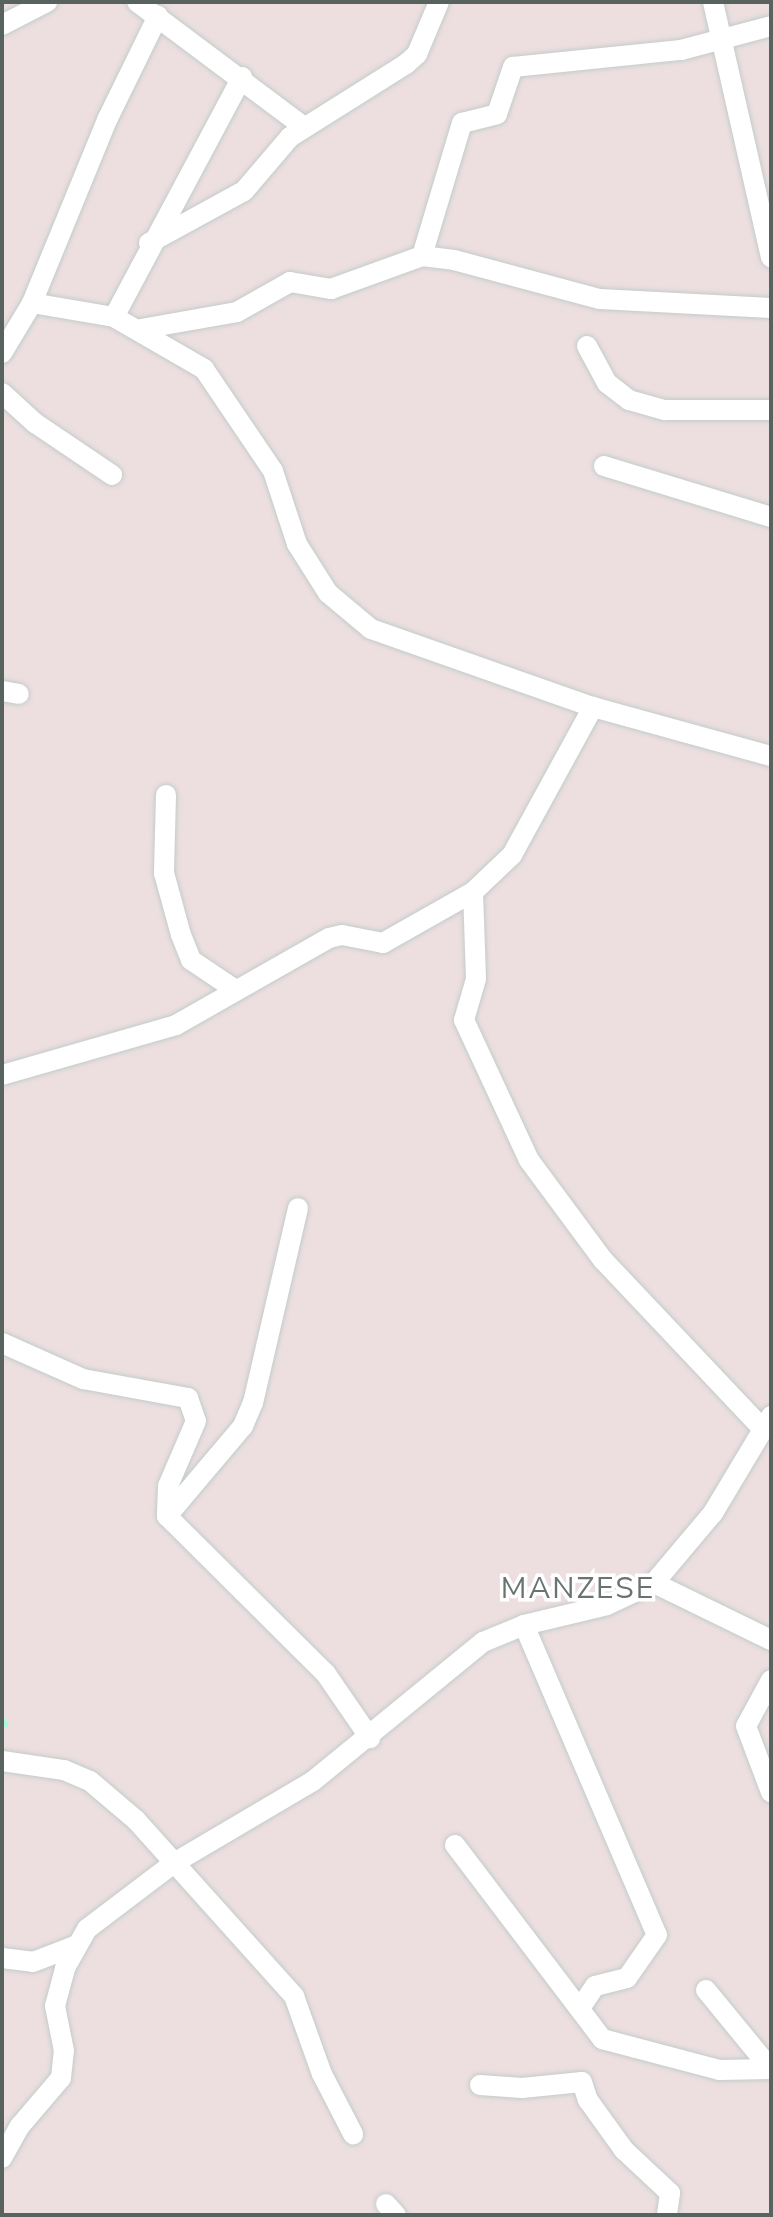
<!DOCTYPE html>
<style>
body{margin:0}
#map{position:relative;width:773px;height:2217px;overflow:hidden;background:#eddfe0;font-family:"Nunito Sans",sans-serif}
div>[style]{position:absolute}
.stream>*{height:4px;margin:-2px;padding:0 2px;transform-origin:2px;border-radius:2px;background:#9dffd7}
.roads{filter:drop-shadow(0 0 2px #c3ccca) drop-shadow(0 0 2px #c3ccca)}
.minor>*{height:20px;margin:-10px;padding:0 10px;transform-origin:10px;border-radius:10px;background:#fff}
span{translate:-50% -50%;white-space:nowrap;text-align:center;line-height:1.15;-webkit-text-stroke:7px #fff;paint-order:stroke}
.quarter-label{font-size:30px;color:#697470;letter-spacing:2px}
.frame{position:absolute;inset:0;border:4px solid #58625f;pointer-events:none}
</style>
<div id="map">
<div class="stream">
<div style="left:2px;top:1718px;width:8px;rotate:60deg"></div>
</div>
<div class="roads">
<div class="minor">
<div style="left:137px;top:2px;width:209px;rotate:36.8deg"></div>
<div style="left:713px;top:2px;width:262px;rotate:77.2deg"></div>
<div style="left:2px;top:25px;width:51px;rotate:-27.1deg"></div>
<div style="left:149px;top:243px;width:108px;rotate:-28.7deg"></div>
<div style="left:244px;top:191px;width:71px;rotate:-49.6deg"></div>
<div style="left:290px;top:137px;width:137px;rotate:-32.2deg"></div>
<div style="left:406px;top:64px;width:15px;rotate:-42deg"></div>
<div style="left:417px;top:54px;width:56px;rotate:-67.1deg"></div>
<div style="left:422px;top:256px;width:139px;rotate:-73.3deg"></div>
<div style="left:462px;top:123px;width:36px;rotate:-14deg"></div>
<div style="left:497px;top:114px;width:50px;rotate:-71.2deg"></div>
<div style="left:513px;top:67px;width:169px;rotate:-5.8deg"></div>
<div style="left:681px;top:50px;width:93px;rotate:-14.9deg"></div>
<div style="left:32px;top:303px;width:83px;rotate:9.7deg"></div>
<div style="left:114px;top:317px;width:104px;rotate:30deg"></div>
<div style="left:204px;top:369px;width:123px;rotate:55.9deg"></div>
<div style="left:273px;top:471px;width:77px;rotate:71.8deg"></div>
<div style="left:297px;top:544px;width:58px;rotate:57.7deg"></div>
<div style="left:328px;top:593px;width:56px;rotate:39.9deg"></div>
<div style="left:371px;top:629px;width:235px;rotate:19.4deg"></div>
<div style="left:593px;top:707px;width:185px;rotate:15.4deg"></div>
<div style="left:114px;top:317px;width:272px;rotate:-61.9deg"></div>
<div style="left:141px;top:329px;width:97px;rotate:-10deg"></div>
<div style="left:237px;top:312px;width:61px;rotate:-29.5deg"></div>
<div style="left:290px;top:282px;width:42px;rotate:9.7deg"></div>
<div style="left:331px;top:289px;width:97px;rotate:-19.9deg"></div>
<div style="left:422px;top:256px;width:32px;rotate:7deg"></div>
<div style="left:454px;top:260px;width:151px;rotate:15deg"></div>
<div style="left:600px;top:299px;width:171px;rotate:3deg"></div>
<div style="left:587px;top:346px;width:42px;rotate:61.6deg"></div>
<div style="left:607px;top:383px;width:28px;rotate:38deg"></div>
<div style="left:629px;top:400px;width:37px;rotate:16deg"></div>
<div style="left:665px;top:410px;width:106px"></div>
<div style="left:2px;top:353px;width:58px;rotate:-59deg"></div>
<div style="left:32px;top:303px;width:198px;rotate:-67.7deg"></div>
<div style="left:107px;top:120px;width:116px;rotate:-63.9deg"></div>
<div style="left:2px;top:393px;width:45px;rotate:42.3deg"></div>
<div style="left:35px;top:423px;width:93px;rotate:34deg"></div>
<div style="left:604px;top:466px;width:175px;rotate:17deg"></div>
<div style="left:2px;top:691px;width:17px;rotate:10deg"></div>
<div style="left:166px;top:795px;width:78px;rotate:91.5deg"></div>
<div style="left:164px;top:873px;width:64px;rotate:74.7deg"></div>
<div style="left:181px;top:935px;width:27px;rotate:68deg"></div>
<div style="left:191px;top:960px;width:52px;rotate:34deg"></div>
<div style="left:473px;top:892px;width:87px;rotate:88deg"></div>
<div style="left:476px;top:979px;width:43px;rotate:106.3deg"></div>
<div style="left:464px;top:1020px;width:154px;rotate:65.1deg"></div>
<div style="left:529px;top:1160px;width:124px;rotate:53.5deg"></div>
<div style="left:603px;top:1260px;width:230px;rotate:46.6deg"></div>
<div style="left:2px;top:1075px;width:181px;rotate:-16deg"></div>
<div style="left:176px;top:1025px;width:176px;rotate:-29.6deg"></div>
<div style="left:329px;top:938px;width:13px;rotate:-13deg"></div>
<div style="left:342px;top:935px;width:42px;rotate:11deg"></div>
<div style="left:383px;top:943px;width:103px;rotate:-29.5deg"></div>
<div style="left:473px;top:892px;width:54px;rotate:-43.5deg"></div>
<div style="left:512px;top:855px;width:169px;rotate:-61.3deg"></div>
<div style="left:2px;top:1343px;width:89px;rotate:24deg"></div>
<div style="left:83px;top:1379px;width:107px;rotate:10.3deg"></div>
<div style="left:188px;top:1398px;width:24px;rotate:71deg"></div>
<div style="left:196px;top:1421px;width:71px;rotate:113.3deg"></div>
<div style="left:168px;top:1486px;width:30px;rotate:92deg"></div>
<div style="left:167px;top:1516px;width:224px;rotate:44.8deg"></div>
<div style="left:326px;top:1674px;width:78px;rotate:55.5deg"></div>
<div style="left:167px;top:1516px;width:118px;rotate:-49.8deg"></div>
<div style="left:243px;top:1426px;width:25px;rotate:-67deg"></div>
<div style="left:253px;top:1403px;width:200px;rotate:-77deg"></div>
<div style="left:654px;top:1583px;width:130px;rotate:26deg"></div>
<div style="left:524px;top:1625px;width:337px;rotate:66.8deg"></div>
<div style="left:657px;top:1935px;width:52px;rotate:124.9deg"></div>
<div style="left:627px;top:1978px;width:33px;rotate:166deg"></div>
<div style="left:595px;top:1986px;width:27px;rotate:124deg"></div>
<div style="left:771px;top:1680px;width:52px;rotate:118.5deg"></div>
<div style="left:746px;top:1726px;width:71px;rotate:69.3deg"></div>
<div style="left:2px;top:1761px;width:63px;rotate:8.3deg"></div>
<div style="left:64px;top:1770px;width:28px;rotate:23deg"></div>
<div style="left:90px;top:1781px;width:60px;rotate:40.3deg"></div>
<div style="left:136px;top:1820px;width:237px;rotate:48.1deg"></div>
<div style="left:294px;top:1996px;width:83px;rotate:70.3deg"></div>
<div style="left:322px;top:2074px;width:68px;rotate:62.7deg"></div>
<div style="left:455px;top:1845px;width:243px;rotate:52.8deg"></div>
<div style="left:602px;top:2039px;width:121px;rotate:14.8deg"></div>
<div style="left:719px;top:2070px;width:52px;rotate:-1.1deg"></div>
<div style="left:2px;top:1958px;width:31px;rotate:7deg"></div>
<div style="left:33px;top:1962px;width:45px;rotate:-20.9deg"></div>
<div style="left:706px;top:1990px;width:102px;rotate:50.6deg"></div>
<div style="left:480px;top:2085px;width:42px;rotate:4.1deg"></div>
<div style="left:522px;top:2088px;width:60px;rotate:-5.7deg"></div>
<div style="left:582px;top:2082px;width:19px;rotate:72deg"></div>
<div style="left:588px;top:2100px;width:62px;rotate:54.2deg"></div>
<div style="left:624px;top:2150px;width:63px;rotate:43.1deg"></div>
<div style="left:670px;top:2193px;width:22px;rotate:98deg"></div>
<div style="left:2px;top:2158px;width:37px;rotate:-61deg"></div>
<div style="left:20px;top:2126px;width:63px;rotate:-49.5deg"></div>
<div style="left:61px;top:2078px;width:27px;rotate:-84deg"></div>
<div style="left:64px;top:2051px;width:46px;rotate:-101.3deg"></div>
<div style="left:55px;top:2006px;width:39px;rotate:-75deg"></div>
<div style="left:65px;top:1968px;width:45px;rotate:-60.6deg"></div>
<div style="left:87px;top:1929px;width:109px;rotate:-37.2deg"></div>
<div style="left:174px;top:1863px;width:161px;rotate:-30.5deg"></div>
<div style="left:313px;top:1781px;width:220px;rotate:-39.3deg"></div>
<div style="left:483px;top:1642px;width:44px;rotate:-22.5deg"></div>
<div style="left:524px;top:1625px;width:85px;rotate:-13.5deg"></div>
<div style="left:607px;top:1605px;width:52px;rotate:-25.1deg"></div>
<div style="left:654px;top:1583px;width:92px;rotate:-49.9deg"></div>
<div style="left:713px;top:1513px;width:113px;rotate:-59.1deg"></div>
<div style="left:386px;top:2204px;width:15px;rotate:48deg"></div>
</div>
</div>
<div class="quarter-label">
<span style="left:578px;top:1589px">MANZESE</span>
</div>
<div class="frame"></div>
</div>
